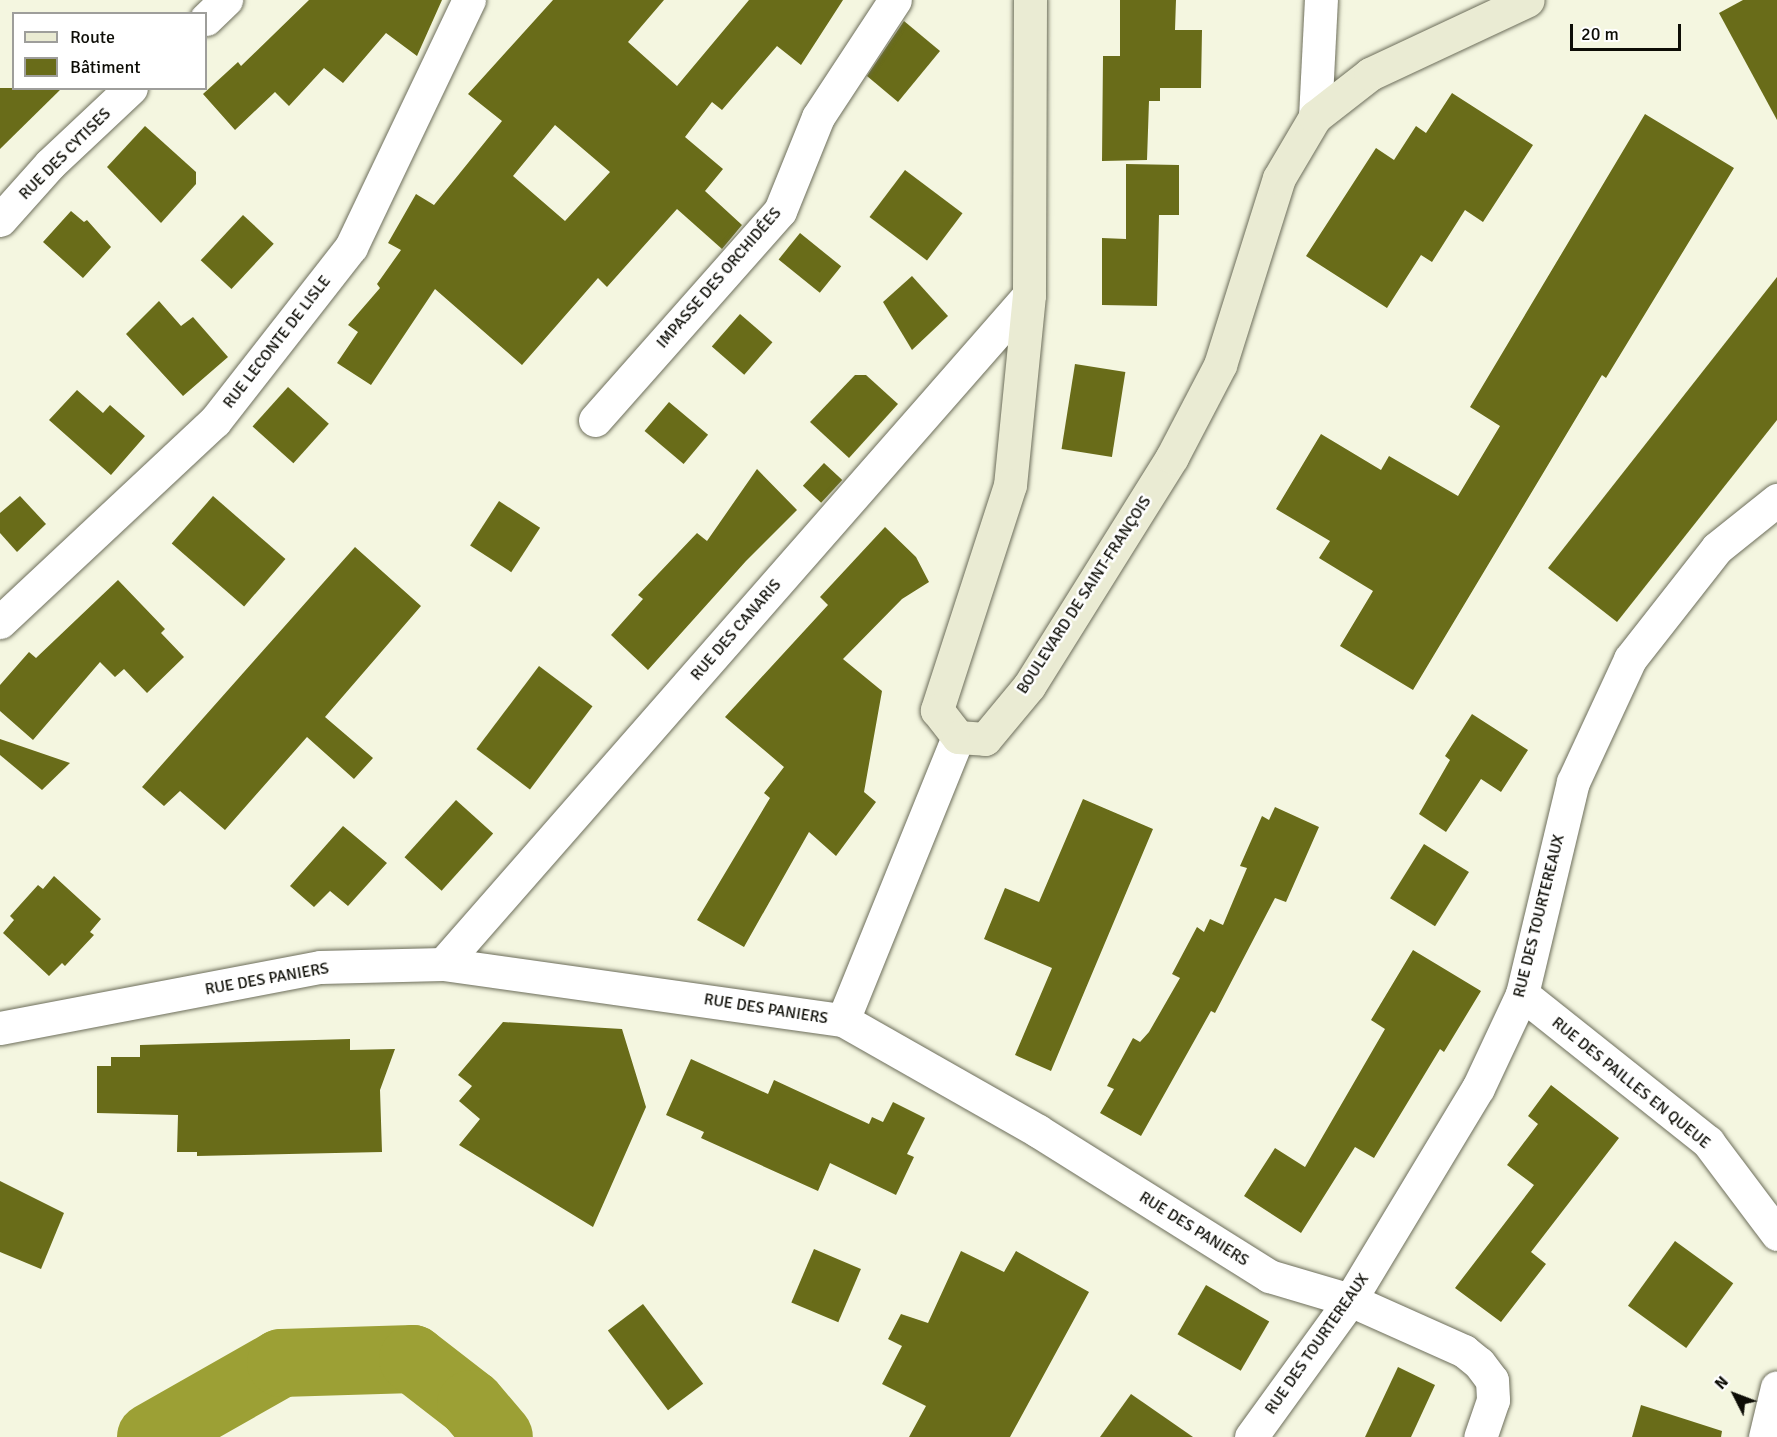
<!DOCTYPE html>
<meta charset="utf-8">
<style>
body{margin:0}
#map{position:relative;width:1777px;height:1437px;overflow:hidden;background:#f4f6e0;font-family:Signika,sans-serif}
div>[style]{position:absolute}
.river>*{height:68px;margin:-34px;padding:0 34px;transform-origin:34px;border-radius:34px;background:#9ca035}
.building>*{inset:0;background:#696c19;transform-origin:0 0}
.roads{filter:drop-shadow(0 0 2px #6d6e5b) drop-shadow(0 0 2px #6d6e5b)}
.minor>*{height:33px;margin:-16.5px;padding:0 16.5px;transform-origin:16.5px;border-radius:16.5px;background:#fff}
.secondary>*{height:33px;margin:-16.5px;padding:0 16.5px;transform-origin:16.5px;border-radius:16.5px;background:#eaebd3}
span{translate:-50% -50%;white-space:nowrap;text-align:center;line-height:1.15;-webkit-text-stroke:5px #fff;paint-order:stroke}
.street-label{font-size:16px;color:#0d0d06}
.legend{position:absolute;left:12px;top:12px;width:195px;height:78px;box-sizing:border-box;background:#fff;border:2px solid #9e9e9b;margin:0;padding:8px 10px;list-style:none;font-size:18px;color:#0d0d06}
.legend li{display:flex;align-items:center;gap:12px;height:30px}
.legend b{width:30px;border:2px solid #9e9e9b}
.north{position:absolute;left:1705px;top:1365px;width:60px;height:60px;-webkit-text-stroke:4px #fff;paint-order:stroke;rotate:312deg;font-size:16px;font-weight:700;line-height:24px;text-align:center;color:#0d0d06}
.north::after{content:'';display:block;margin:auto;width:21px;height:27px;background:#0d0d06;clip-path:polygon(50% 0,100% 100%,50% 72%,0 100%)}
.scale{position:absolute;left:1570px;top:24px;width:111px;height:27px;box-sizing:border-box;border:3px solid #0d0d06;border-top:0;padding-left:8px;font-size:18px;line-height:21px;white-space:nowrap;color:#0d0d06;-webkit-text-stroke:4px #fff;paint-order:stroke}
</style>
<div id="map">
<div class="river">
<div style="left:151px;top:1437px;width:150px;rotate:-29.6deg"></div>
<div style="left:281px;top:1363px;width:132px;rotate:-1.7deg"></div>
<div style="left:413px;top:1359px;width:73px;rotate:37.8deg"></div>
<div style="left:471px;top:1404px;width:43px;rotate:49.7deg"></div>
</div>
<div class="building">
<div style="clip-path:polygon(309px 0,442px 0,417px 56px,386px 33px,343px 83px,324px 68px,289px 106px,275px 92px,235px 130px,203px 94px,238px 62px,241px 66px)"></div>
<div style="clip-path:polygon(evenodd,553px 0,664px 0,628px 42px,677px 86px,749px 0,843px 0,801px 65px,777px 46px,722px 110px,712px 102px,685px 137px,723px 169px,705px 191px,742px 225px,722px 249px,677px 209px,607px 287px,598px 278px,522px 365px,435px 289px,371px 385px,337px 363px,358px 332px,348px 325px,380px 288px,377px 284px,401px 250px,388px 243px,416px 194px,434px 205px,502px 121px,468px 94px,553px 0,555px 125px,610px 172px,565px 221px,513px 176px,555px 125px)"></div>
<div style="clip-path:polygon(1120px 0,1176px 0,1175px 30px,1202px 30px,1201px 88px,1160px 88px,1160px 101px,1149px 101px,1147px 160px,1102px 161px,1103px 56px,1120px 56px)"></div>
<div style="clip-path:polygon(1743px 0,1777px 0,1777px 120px,1719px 13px)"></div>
<div style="clip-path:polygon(904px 21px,940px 51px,898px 102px,867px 76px)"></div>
<div style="clip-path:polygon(0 88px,62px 88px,0 149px)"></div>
<div style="clip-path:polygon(1452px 93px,1533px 145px,1483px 222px,1465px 210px,1432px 262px,1421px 255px,1387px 308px,1306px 256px,1376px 148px,1394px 160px,1416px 126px,1426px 133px)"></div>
<div style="clip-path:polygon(1645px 114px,1734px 168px,1606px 378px,1602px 375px,1413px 690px,1340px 646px,1373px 591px,1319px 558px,1330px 541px,1276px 509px,1321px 434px,1381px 470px,1389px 456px,1458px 496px,1500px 426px,1470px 407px)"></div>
<div style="clip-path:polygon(145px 126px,196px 172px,196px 184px,161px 223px,107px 167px)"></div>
<div style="clip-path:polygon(1126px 164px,1179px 165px,1179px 215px,1159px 215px,1157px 306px,1102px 305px,1102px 238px,1126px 239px)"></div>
<div style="left:905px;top:170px;width:72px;height:59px;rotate:37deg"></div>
<div style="clip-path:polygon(71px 211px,84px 222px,87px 220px,111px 247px,83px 278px,43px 242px)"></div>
<div style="left:243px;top:215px;width:42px;height:62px;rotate:43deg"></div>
<div style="left:800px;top:233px;width:53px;height:34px;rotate:39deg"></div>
<div style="clip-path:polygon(912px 276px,948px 316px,912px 350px,883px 302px)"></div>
<div style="clip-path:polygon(1777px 277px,1777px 420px,1617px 622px,1548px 568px)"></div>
<div style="clip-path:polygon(159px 301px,181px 326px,193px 317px,228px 357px,183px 396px,126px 334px)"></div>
<div style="left:740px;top:314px;width:43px;height:43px;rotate:41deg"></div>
<div style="left:1075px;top:364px;width:51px;height:86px;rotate:9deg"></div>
<div style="clip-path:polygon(855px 375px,866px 375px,898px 404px,849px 458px,810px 422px)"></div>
<div style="left:288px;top:387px;width:55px;height:53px;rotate:42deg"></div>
<div style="clip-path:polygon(77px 390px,103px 413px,110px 405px,145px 436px,111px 475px,49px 420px)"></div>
<div style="left:669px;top:402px;width:51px;height:38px;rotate:40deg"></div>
<div style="left:824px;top:463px;width:25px;height:31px;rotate:43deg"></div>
<div style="clip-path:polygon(757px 469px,797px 510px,746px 561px,648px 670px,611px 635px,643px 599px,638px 595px,697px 533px,707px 541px)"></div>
<div style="clip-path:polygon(20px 496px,46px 524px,17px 552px,0 533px,0 513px)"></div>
<div style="left:213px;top:496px;width:96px;height:63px;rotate:41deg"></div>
<div style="left:499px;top:501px;width:49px;height:53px;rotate:33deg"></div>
<div style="clip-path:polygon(885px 527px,916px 557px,929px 582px,902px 599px,843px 659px,882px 691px,864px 792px,876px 802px,836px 856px,809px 832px,744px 947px,697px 920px,770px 798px,764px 793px,784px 767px,725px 717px,828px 605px,820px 597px)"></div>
<div style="clip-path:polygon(355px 547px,421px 606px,325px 717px,373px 758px,354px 779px,307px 737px,225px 830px,180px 791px,164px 806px,142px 787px)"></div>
<div style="clip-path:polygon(118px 580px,165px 629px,161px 633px,184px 657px,147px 693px,124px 669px,115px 677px,100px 662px,33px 740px,0 711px,0 685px,29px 652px,36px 658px)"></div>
<div style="left:539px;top:666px;width:67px;height:104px;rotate:37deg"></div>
<div style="clip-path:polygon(1472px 714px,1528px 750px,1501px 792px,1481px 779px,1446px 832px,1419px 814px,1450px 760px,1445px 756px)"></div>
<div style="clip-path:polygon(0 739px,70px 763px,42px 790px,0 755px)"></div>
<div style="clip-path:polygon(1083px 799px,1153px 829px,1051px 1071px,1015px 1055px,1052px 968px,984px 939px,1005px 888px,1039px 902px)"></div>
<div style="left:456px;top:800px;width:50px;height:77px;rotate:42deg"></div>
<div style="clip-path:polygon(1275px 807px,1319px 827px,1286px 902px,1275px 898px,1215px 1013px,1211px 1011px,1141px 1136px,1100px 1113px,1114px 1089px,1107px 1086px,1133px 1038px,1140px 1042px,1149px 1032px,1180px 978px,1172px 974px,1197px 927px,1204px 932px,1210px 919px,1223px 925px,1247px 868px,1240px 866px,1262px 816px,1269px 820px)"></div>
<div style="clip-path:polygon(343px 826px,387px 863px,348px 906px,330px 891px,314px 907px,290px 886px)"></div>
<div style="left:1424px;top:844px;width:53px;height:64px;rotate:32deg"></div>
<div style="clip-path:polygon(54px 876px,101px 919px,90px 932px,94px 935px,65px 966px,62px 963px,49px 976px,3px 933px,14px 920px,10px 916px,38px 885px,43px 889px)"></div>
<div style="clip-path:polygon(1413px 950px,1481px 991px,1444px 1052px,1440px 1049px,1374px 1158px,1355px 1147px,1301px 1233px,1244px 1196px,1275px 1148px,1305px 1167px,1385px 1029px,1371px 1020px)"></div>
<div style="clip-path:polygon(503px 1022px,622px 1029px,646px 1107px,593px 1227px,459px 1145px,480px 1119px,459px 1101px,472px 1086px,458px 1075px)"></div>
<div style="clip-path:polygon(350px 1039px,350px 1050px,395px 1049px,380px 1090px,382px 1152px,197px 1156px,197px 1152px,177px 1152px,178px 1115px,97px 1113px,97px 1066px,111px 1066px,111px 1057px,140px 1057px,140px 1045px)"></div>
<div style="clip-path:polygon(691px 1059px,768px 1094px,774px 1080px,869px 1124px,872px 1117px,883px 1122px,893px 1102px,925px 1118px,907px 1154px,914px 1157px,896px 1195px,830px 1163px,818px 1191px,701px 1138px,704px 1132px,666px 1115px)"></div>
<div style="clip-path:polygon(1551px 1085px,1619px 1138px,1531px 1252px,1546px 1264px,1501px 1322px,1455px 1288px,1534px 1185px,1507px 1165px,1538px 1124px,1528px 1116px)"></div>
<div style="clip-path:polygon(0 1181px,64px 1213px,41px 1269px,0 1252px)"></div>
<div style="left:1675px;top:1241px;width:72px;height:80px;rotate:36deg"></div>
<div style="left:814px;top:1249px;width:51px;height:58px;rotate:23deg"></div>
<div style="clip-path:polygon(961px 1251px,1004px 1272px,1016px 1251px,1089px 1292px,1010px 1437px,909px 1437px,926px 1406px,882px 1384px,902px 1346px,888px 1339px,901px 1314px,928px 1323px)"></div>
<div style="left:1206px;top:1285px;width:73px;height:57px;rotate:30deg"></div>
<div style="left:643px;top:1304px;width:100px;height:44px;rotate:53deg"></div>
<div style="clip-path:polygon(1398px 1367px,1435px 1385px,1411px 1437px,1365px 1437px)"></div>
<div style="clip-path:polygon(1131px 1394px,1193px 1437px,1100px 1437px)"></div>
<div style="clip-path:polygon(1641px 1405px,1722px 1431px,1721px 1437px,1632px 1437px)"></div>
</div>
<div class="roads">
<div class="minor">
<div style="left:206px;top:19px;width:28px;rotate:-44deg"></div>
<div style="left:1315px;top:117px;width:117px;rotate:-87.1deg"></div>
<div style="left:0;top:220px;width:75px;rotate:-48.2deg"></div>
<div style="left:50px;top:164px;width:111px;rotate:-43.2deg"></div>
<div style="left:595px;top:420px;width:279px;rotate:-48.5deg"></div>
<div style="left:780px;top:211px;width:101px;rotate:-68deg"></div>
<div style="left:818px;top:117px;width:140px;rotate:-56.7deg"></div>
<div style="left:0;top:622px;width:294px;rotate:-43.1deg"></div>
<div style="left:215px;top:421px;width:221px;rotate:-52deg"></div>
<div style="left:351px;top:247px;width:274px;rotate:-64.5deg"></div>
<div style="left:443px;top:964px;width:889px;rotate:-48.78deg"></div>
<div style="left:1522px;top:994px;width:238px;rotate:38.5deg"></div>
<div style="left:1708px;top:1142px;width:115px;rotate:53.1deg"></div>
<div style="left:843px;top:1020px;width:305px;rotate:-67.9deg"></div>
<div style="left:0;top:1028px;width:326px;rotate:-10.8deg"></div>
<div style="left:320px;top:967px;width:123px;rotate:-1.4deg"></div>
<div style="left:443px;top:964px;width:404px;rotate:8deg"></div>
<div style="left:843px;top:1020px;width:224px;rotate:29.6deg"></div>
<div style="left:1038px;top:1131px;width:273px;rotate:32.1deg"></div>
<div style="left:1269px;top:1276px;width:84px;rotate:16.5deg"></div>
<div style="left:1350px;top:1300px;width:125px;rotate:24.1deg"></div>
<div style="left:1464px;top:1351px;width:19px;rotate:39deg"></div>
<div style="left:1479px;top:1363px;width:21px;rotate:53deg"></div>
<div style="left:1492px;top:1380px;width:20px;rotate:87deg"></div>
<div style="left:1493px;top:1400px;width:39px;rotate:109deg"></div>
<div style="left:1251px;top:1437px;width:169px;rotate:-54.1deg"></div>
<div style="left:1350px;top:1300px;width:248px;rotate:-58.9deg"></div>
<div style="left:1478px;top:1088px;width:104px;rotate:-64.9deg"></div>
<div style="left:1522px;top:994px;width:218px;rotate:-76.5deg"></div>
<div style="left:1573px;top:782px;width:136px;rotate:-65.1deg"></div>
<div style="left:1630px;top:659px;width:141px;rotate:-51.9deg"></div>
<div style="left:1717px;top:548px;width:77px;rotate:-38.7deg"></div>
<div style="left:1765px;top:1437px;width:51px;rotate:-76.5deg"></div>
</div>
<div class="secondary">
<div style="left:1030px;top:0;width:295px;rotate:90.2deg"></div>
<div style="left:1029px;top:295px;width:191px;rotate:95.7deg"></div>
<div style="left:1010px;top:485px;width:237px;rotate:108deg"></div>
<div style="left:937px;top:710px;width:34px;rotate:52deg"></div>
<div style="left:958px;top:737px;width:27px;rotate:4deg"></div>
<div style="left:985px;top:739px;width:69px;rotate:-50.3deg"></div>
<div style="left:1029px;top:686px;width:270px;rotate:-58deg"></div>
<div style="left:1172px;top:457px;width:104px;rotate:-62.4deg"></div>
<div style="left:1220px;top:365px;width:196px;rotate:-72.5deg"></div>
<div style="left:1279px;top:178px;width:71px;rotate:-59.5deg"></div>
<div style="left:1315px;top:117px;width:70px;rotate:-38deg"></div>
<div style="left:1370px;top:74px;width:174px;rotate:-25.1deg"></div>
</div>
</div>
<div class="street-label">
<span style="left:65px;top:154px;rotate:-45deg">RUE DES CYTISES</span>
<span style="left:719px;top:278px;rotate:-49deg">IMPASSE DES ORCHIDÉES</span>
<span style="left:277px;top:342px;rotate:-52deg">RUE LECONTE DE LISLE</span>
<span style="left:1084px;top:595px;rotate:-57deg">BOULEVARD DE SAINT-FRANÇOIS</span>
<span style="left:736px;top:630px;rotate:-49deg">RUE DES CANARIS</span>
<span style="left:1539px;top:916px;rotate:-76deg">RUE DES TOURTEREAUX</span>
<span style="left:267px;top:979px;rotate:-10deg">RUE DES PANIERS</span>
<span style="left:766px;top:1009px;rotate:9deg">RUE DES PANIERS</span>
<span style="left:1631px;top:1083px;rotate:39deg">RUE DES PAILLES EN QUEUE</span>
<span style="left:1194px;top:1229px;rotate:32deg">RUE DES PANIERS</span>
<span style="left:1317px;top:1344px;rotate:-55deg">RUE DES TOURTEREAUX</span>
</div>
<ul class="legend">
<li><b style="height:8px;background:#eaebd3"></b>Route</li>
<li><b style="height:16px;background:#696c19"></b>Bâtiment</li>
</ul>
<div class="north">N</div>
<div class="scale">20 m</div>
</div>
